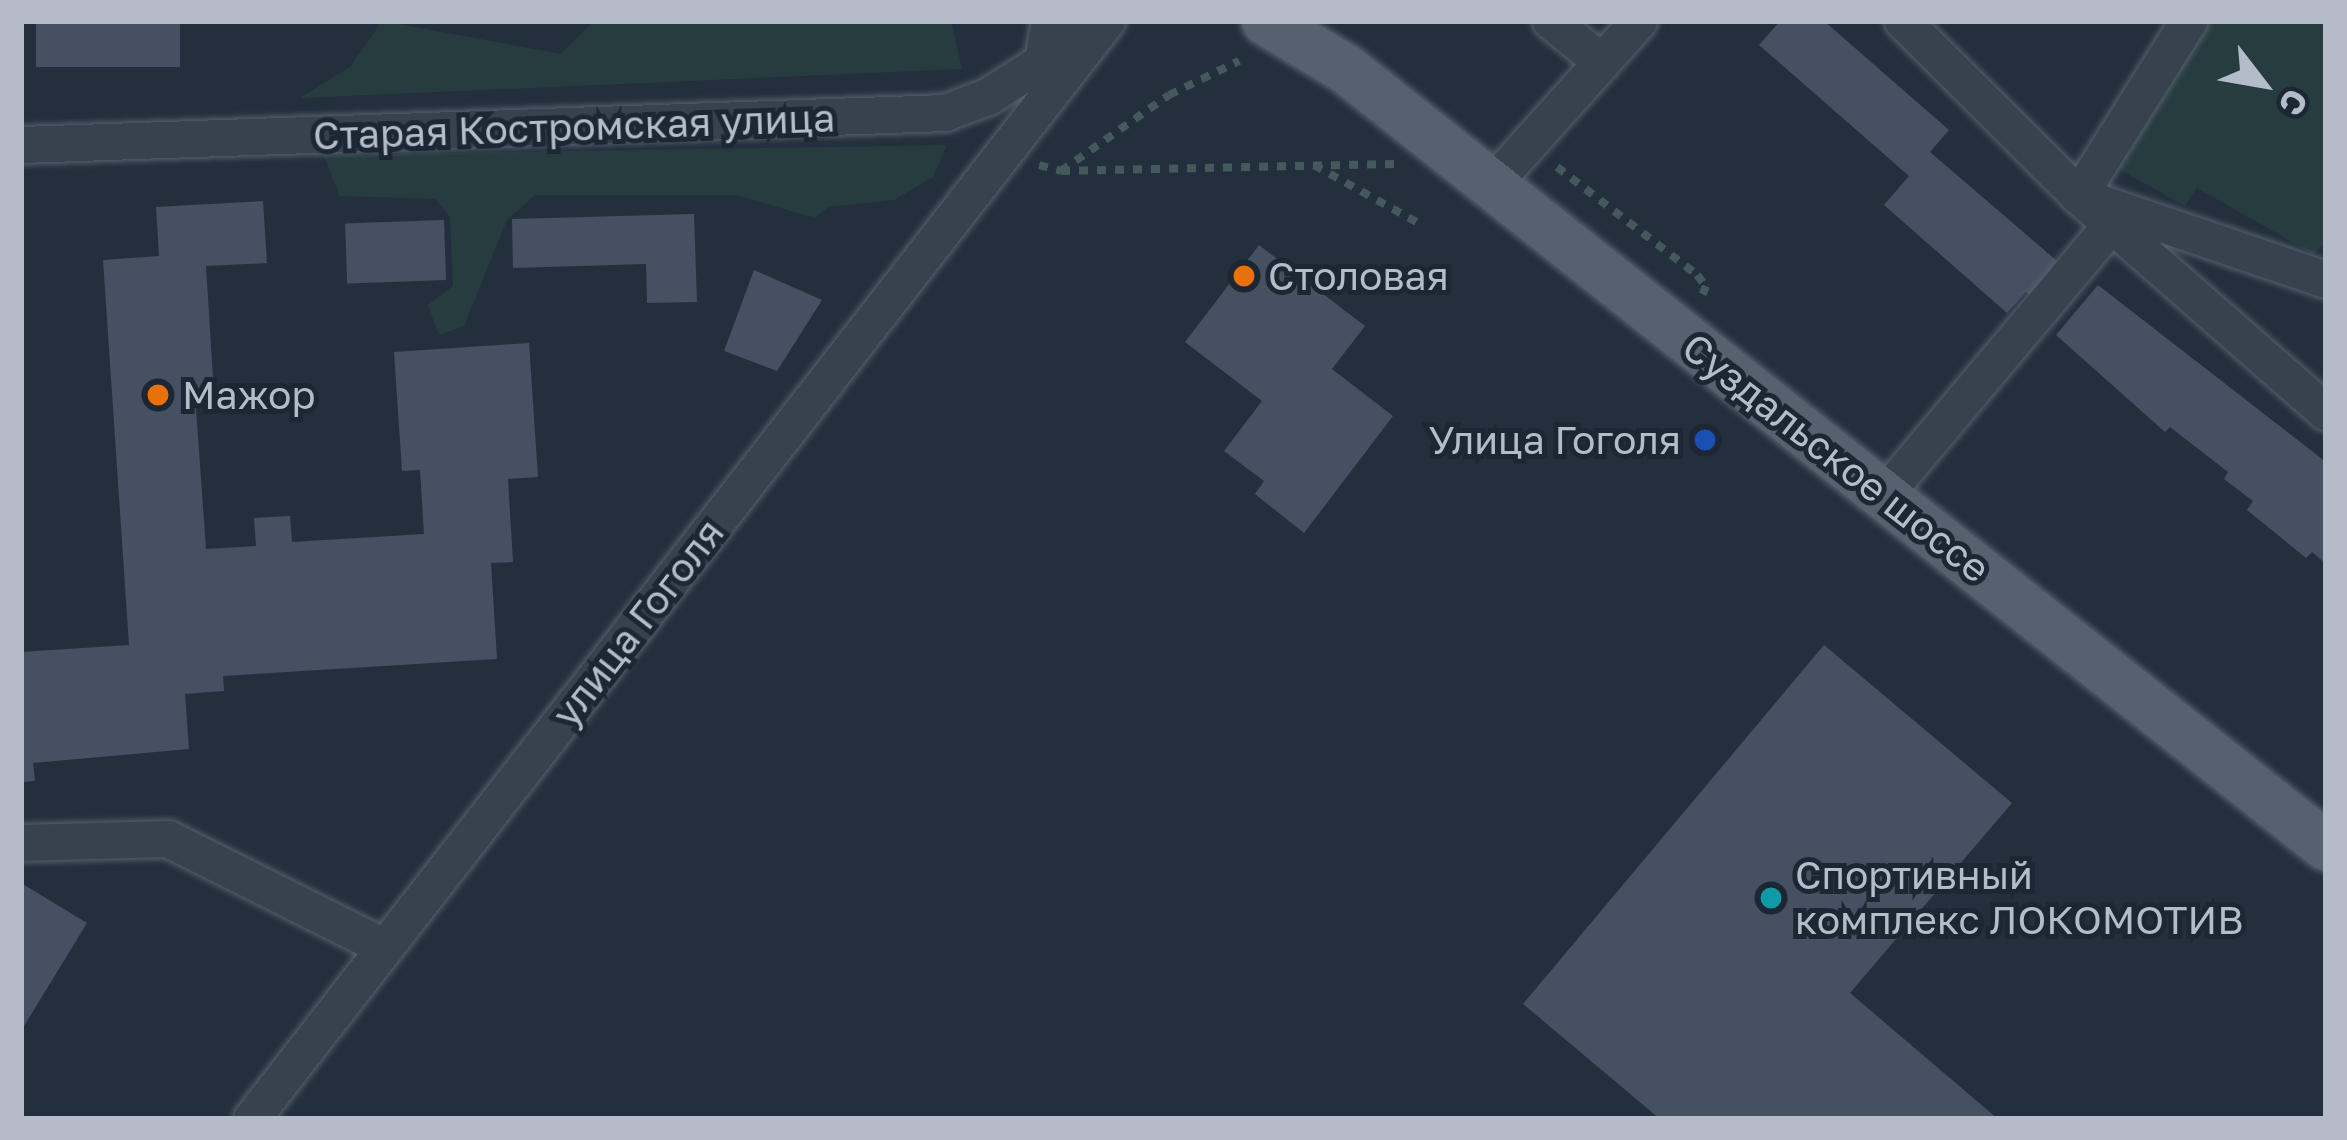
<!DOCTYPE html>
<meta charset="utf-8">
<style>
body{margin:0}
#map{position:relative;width:2347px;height:1140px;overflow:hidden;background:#242f3e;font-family:"Golos Text",sans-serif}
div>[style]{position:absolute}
.green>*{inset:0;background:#263c3f}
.building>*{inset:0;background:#455162;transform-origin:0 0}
.path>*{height:8px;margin-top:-4px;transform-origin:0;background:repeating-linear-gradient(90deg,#44595c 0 9px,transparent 0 18px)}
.roads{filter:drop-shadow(0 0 3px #565f6c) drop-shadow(0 0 3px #565f6c)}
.minor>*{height:36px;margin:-18px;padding:0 18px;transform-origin:18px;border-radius:18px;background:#38414e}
.major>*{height:48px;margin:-24px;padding:0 24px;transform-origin:24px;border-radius:24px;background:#56606e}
.dots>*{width:33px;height:33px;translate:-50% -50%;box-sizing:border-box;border:6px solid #1d2633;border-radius:50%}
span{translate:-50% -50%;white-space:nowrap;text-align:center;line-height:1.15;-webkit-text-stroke:10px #1d2633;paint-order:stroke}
.street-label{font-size:39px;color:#b4bcc9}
.poi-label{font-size:39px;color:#b4bcc9}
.left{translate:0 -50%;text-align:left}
.right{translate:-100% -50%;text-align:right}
.frame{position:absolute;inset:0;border:24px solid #b4bcc9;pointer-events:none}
.north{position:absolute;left:2203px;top:24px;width:120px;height:120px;-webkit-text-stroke:9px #1d2633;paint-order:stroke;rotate:121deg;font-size:33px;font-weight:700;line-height:48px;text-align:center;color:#b4bcc9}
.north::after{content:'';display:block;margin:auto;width:42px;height:54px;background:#b4bcc9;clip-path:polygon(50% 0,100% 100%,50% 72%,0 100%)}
</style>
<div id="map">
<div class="green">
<div style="clip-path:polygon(382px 21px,561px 54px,594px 21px,951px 21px,962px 69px,300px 98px,350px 67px)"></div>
<div style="clip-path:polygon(2205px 21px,2326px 21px,2326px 243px,2313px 254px,2197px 188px,2185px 206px,2115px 167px)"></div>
<div style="clip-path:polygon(947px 145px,933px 177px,894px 200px,828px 207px,815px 218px,736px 195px,535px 195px,507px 220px,464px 326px,439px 335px,428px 305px,453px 286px,450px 217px,435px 199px,340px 196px,323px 155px)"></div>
</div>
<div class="building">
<div style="left:36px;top:21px;width:144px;height:46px"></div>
<div style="clip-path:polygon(1780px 21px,1824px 21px,1949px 130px,1930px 152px,2057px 261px,2052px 267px,2059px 274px,2036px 301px,2026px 292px,2007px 313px,1884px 205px,1909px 176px,1759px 45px)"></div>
<div style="clip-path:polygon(263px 201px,267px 263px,206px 266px,214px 394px,195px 395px,206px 549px,256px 546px,254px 518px,290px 516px,292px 542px,424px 534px,420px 470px,402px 471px,394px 352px,529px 343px,538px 477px,508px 479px,513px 562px,491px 563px,497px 659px,223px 676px,224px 691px,185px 694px,189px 749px,33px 763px,35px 781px,21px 782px,21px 652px,129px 645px,103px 260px,159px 256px,156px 207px)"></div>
<div style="clip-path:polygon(694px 214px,697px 302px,647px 303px,646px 264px,513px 268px,512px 219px)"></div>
<div style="left:444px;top:220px;width:60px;height:99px;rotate:88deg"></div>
<div style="clip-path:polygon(1259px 245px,1365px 326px,1332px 369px,1393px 416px,1304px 533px,1255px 494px,1264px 481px,1224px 451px,1262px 401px,1185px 342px)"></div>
<div style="clip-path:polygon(754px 270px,822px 300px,777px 371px,724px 351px)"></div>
<div style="clip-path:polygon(2098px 285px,2326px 462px,2326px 564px,2312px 552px,2306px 558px,2247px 510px,2253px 501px,2224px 479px,2228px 472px,2170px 427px,2165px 432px,2056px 335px)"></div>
<div style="clip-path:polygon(1824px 645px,2012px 803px,1850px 993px,1998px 1119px,1660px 1119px,1523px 1004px)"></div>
<div style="clip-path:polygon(21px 883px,87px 923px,21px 1031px)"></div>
</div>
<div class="path">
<div style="left:1039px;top:165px;width:23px;rotate:15deg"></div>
<div style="left:1061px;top:171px;width:132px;rotate:-35.1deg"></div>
<div style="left:1169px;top:95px;width:78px;rotate:-25.9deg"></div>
<div style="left:1314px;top:165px;width:124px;rotate:29.1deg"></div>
<div style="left:1557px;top:167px;width:177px;rotate:37.6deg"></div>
<div style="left:1697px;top:275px;width:14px;rotate:51deg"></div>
<div style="left:1706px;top:286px;width:16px;rotate:112deg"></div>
<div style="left:1061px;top:171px;width:334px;rotate:-1.2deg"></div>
</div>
<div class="roads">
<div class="minor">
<div style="left:1551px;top:21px;width:60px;rotate:39deg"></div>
<div style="left:1903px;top:21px;width:248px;rotate:44.8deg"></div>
<div style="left:2079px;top:196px;width:328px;rotate:41.2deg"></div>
<div style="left:1040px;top:79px;width:59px;rotate:-80.2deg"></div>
<div style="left:21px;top:145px;width:925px;rotate:-1.98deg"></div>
<div style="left:945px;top:113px;width:46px;rotate:-20.4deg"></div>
<div style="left:988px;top:97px;width:106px;rotate:-32.6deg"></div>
<div style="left:1492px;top:185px;width:220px;rotate:-48.1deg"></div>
<div style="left:2079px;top:196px;width:207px;rotate:-57.8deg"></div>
<div style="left:2094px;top:201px;width:245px;rotate:18.8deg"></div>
<div style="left:1884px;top:496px;width:355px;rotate:-50deg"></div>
<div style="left:21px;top:843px;width:147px;rotate:-1.6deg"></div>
<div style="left:168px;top:839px;width:241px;rotate:26.6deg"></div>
<div style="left:252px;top:1119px;width:1392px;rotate:-52.09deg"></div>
</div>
<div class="major">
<div style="left:1266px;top:21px;width:93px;rotate:31deg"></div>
<div style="left:1346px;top:69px;width:1251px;rotate:38.41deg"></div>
</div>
</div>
<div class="dots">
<div style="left:1244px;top:276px;background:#e8710a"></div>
<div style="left:158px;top:395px;background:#e8710a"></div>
<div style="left:1705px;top:440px;background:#1a4fb4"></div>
<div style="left:1771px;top:898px;background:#0f9aa8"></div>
</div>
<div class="street-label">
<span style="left:574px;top:127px;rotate:-2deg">Старая Костромская улица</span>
<span style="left:1836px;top:458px;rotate:38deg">Суздальское шоссе</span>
<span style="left:638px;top:623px;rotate:-52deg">улица Гоголя</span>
</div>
<div class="poi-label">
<span class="left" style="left:1268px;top:276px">Столовая</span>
<span class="left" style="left:182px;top:395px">Мажор</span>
<span class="right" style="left:1681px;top:440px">Улица Гоголя</span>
<span class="left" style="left:1795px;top:898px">Спортивный<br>комплекс ЛОКОМОТИВ</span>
</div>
<div class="frame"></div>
<div class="north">С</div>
</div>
